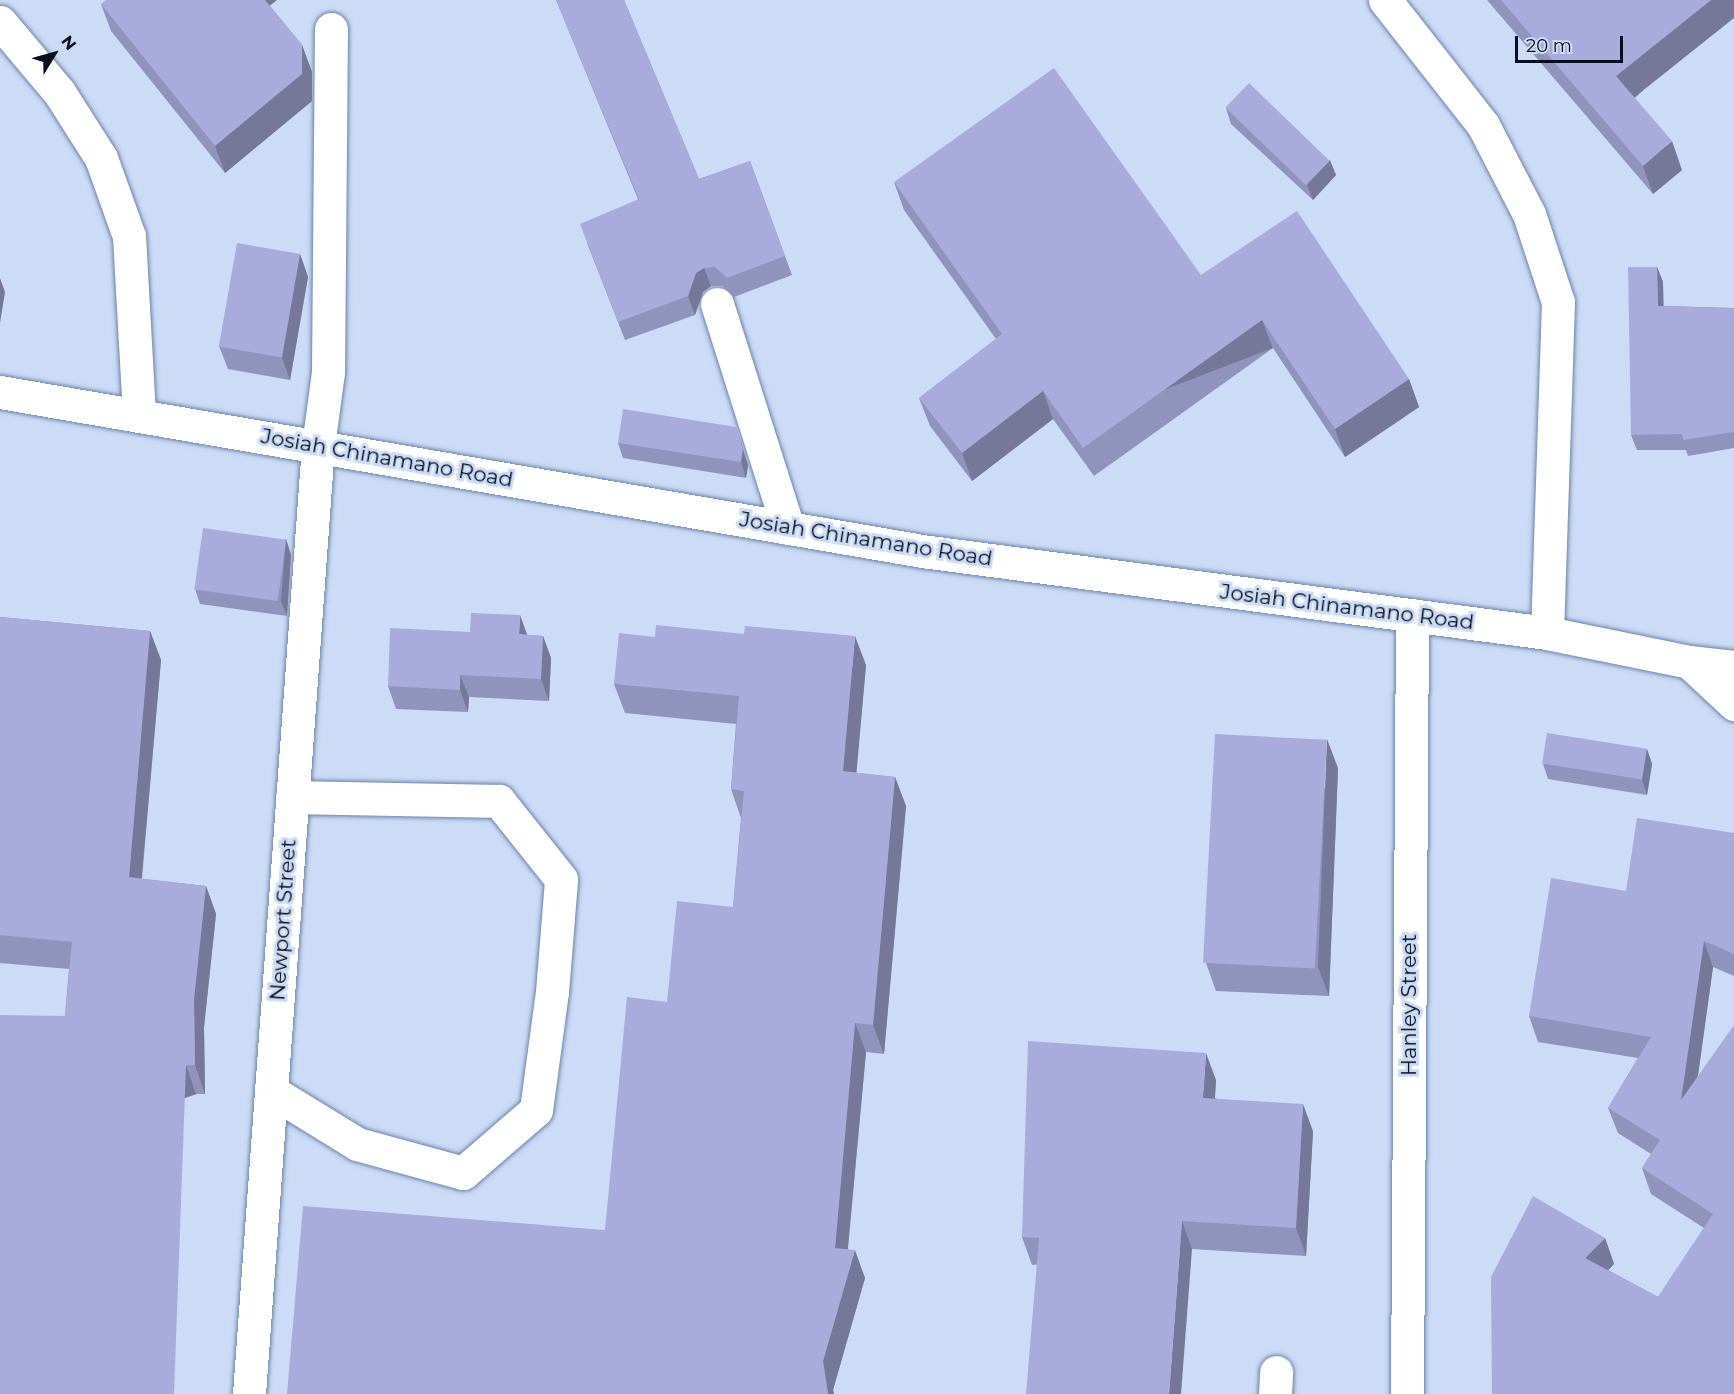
<!DOCTYPE html>
<style>
body{margin:0}
#map{position:relative;width:1734px;height:1394px;overflow:hidden;background:#ccdbf6;font-family:Montserrat,sans-serif}
div>[style]{position:absolute}
.roads{filter:drop-shadow(0 0 2px #6c83ac) drop-shadow(0 0 2px #6c83ac)}
.minor>*{height:33px;margin:-16.5px;padding:0 16.5px;transform-origin:16.5px;border-radius:16.5px;background:#fff}
.wall>*{inset:0;background:#9093bc}
.shaded-wall>*{inset:0;background:#767899;transform-origin:0 0}
.building>*{inset:0;background:#a8abdb;transform-origin:0 0}
span{translate:-50% -50%;white-space:nowrap;text-align:center;line-height:1.15;-webkit-text-stroke:6px #ccdbf6;paint-order:stroke}
.street-label{font-size:21px;color:#060d1c}
.north{position:absolute;left:24px;top:24px;width:60px;height:60px;-webkit-text-stroke:4px #ccdbf6;paint-order:stroke;rotate:53deg;font-size:16px;font-weight:700;line-height:24px;text-align:center;color:#060d1c}
.north::after{content:'';display:block;margin:auto;width:21px;height:27px;background:#060d1c;clip-path:polygon(50% 0,100% 100%,50% 72%,0 100%)}
.scale{position:absolute;left:1515px;top:36px;width:108px;height:27px;box-sizing:border-box;border:3px solid #060d1c;border-top:0;padding-left:8px;font-size:18px;line-height:21px;white-space:nowrap;color:#060d1c;-webkit-text-stroke:4px #ccdbf6;paint-order:stroke}
</style>
<div id="map">
<div class="roads">
<div class="minor">
<div style="left:1385px;top:0;width:159px;rotate:51.9deg"></div>
<div style="left:1483px;top:125px;width:100px;rotate:62.7deg"></div>
<div style="left:1529px;top:214px;width:93px;rotate:71.8deg"></div>
<div style="left:1558px;top:302px;width:331px;rotate:91.9deg"></div>
<div style="left:0;top:22px;width:92px;rotate:49.9deg"></div>
<div style="left:59px;top:92px;width:78px;rotate:57.5deg"></div>
<div style="left:101px;top:158px;width:83px;rotate:70.3deg"></div>
<div style="left:129px;top:236px;width:177px;rotate:86.8deg"></div>
<div style="left:717px;top:304px;width:235px;rotate:72.4deg"></div>
<div style="left:0;top:392px;width:936px;rotate:9.78deg"></div>
<div style="left:922px;top:551px;width:630px;rotate:7.47deg"></div>
<div style="left:1547px;top:633px;width:145px;rotate:11.5deg"></div>
<div style="left:1689px;top:662px;width:45px;rotate:6.3deg"></div>
<div style="left:1689px;top:662px;width:62px;rotate:43deg"></div>
<div style="left:271px;top:1091px;width:101px;rotate:31.6deg"></div>
<div style="left:357px;top:1144px;width:110px;rotate:15.3deg"></div>
<div style="left:463px;top:1173px;width:96px;rotate:-40.8deg"></div>
<div style="left:536px;top:1110px;width:119px;rotate:-82.3deg"></div>
<div style="left:552px;top:992px;width:113px;rotate:-85.4deg"></div>
<div style="left:561px;top:879px;width:100px;rotate:-128.5deg"></div>
<div style="left:499px;top:801px;width:207px;rotate:-178.9deg"></div>
<div style="left:249px;top:1394px;width:951px;rotate:-85.84deg"></div>
<div style="left:318px;top:446px;width:75px;rotate:-82.3deg"></div>
<div style="left:328px;top:372px;width:343px;rotate:-89.5deg"></div>
<div style="left:1275px;top:1394px;width:22px;rotate:-87deg"></div>
<div style="left:1407px;top:1394px;width:779px;rotate:-89.63deg"></div>
</div>
</div>
<div class="wall">
<div style="clip-path:polygon(556px 0,624px 0,699px 179px,750px 161px,792px 275px,734px 297px,722px 286px,711px 286px,703px 292px,695px 315px,625px 340px,587px 243px,638px 199px)"></div>
<div style="clip-path:polygon(1487px 0,1734px 0,1635px 98px,1682px 170px,1653px 194px)"></div>
<div style="clip-path:polygon(101px 4px,270px 6px,302px 45px,312px 72px,312px 101px,225px 173px,111px 31px)"></div>
<div style="clip-path:polygon(1226px 108px,1336px 175px,1313px 200px,1231px 124px)"></div>
<div style="clip-path:polygon(894px 182px,1201px 275px,1409px 379px,1419px 407px,1345px 457px,1273px 348px,1094px 476px,1053px 419px,972px 481px,930px 426px,919px 398px,996px 339px,904px 210px)"></div>
<div style="clip-path:polygon(300px 254px,308px 277px,290px 380px,228px 369px,219px 346px)"></div>
<div style="clip-path:polygon(1657px 267px,1663px 282px,1663px 306px,1734px 308px,1734px 448px,1688px 456px,1686px 450px,1637px 450px,1631px 435px)"></div>
<div style="clip-path:polygon(741px 442px,748px 465px,746px 478px,623px 458px,618px 443px)"></div>
<div style="clip-path:polygon(286px 539px,291px 555px,287px 616px,200px 604px,195px 589px)"></div>
<div style="clip-path:polygon(0 617px,150px 631px,161px 660px,142px 879px,206px 886px,216px 914px,204px 1027px,205px 1094px,196px 1094px,65px 1016px,69px 969px,0 963px)"></div>
<div style="clip-path:polygon(527px 635px,543px 636px,551px 658px,549px 701px,469px 697px,468px 712px,396px 709px,388px 686px)"></div>
<div style="clip-path:polygon(866px 665px,856px 773px,895px 777px,906px 806px,884px 1054px,866px 1052px,848px 1249px,865px 1278px,833px 1390px,834px 1394px,287px 1394px,605px 1230px,667px 1002px,733px 907px,741px 818px,731px 789px,736px 724px,625px 713px,614px 684px)"></div>
<div style="clip-path:polygon(1647px 749px,1652px 764px,1647px 795px,1548px 779px,1543px 764px)"></div>
<div style="clip-path:polygon(1338px 768px,1329px 996px,1216px 991px,1206px 963px)"></div>
<div style="clip-path:polygon(1734px 833px,1734px 976px,1713px 967px,1698px 1076px,1734px 1394px,1492px 1394px,1605px 1238px,1614px 1264px,1608px 1270px,1658px 1297px,1704px 1228px,1651px 1194px,1642px 1168px,1651px 1154px,1618px 1133px,1608px 1108px,1638px 1058px,1538px 1042px,1529px 1016px,1626px 891px)"></div>
<div style="clip-path:polygon(1216px 1080px,1215px 1098px,1313px 1131px,1306px 1256px,1192px 1249px,1032px 1265px,1022px 1237px)"></div>
</div>
<div class="shaded-wall">
<div style="clip-path:polygon(258px 0,277px 0,262px 12px)"></div>
<div style="clip-path:polygon(1711px 0,1734px 0,1734px 18px,1626px 104px,1616px 76px)"></div>
<div style="clip-path:polygon(302px 45px,312px 72px,312px 101px,225px 173px,215px 146px)"></div>
<div style="clip-path:polygon(1672px 141px,1682px 170px,1653px 194px,1643px 166px)"></div>
<div style="clip-path:polygon(1330px 160px,1336px 175px,1313px 200px,1307px 185px)"></div>
<div style="clip-path:polygon(300px 254px,308px 277px,290px 380px,282px 358px)"></div>
<div style="clip-path:polygon(1657px 267px,1663px 282px,1664px 321px,1658px 306px)"></div>
<div style="clip-path:polygon(704px 268px,711px 286px,703px 292px,695px 315px,688px 296px,696px 273px)"></div>
<div style="clip-path:polygon(0 278px,5px 292px,0 323px)"></div>
<div style="left:1262px;top:320px;width:30px;height:220px;rotate:69deg"></div>
<div style="clip-path:polygon(1409px 379px,1419px 407px,1345px 457px,1335px 429px)"></div>
<div style="clip-path:polygon(1043px 391px,1053px 419px,972px 481px,962px 453px)"></div>
<div style="clip-path:polygon(736px 427px,748px 465px,746px 478px,741px 462px)"></div>
<div style="clip-path:polygon(286px 539px,291px 555px,287px 616px,281px 601px)"></div>
<div style="clip-path:polygon(520px 615px,528px 637px,519px 634px)"></div>
<div style="clip-path:polygon(150px 631px,161px 660px,139px 906px,129px 877px)"></div>
<div style="clip-path:polygon(543px 636px,551px 658px,549px 701px,541px 679px)"></div>
<div style="clip-path:polygon(855px 636px,866px 665px,854px 800px,843px 771px)"></div>
<div style="clip-path:polygon(460px 675px,469px 697px,468px 712px,460px 690px)"></div>
<div style="clip-path:polygon(1327px 739px,1338px 768px,1329px 996px,1318px 967px)"></div>
<div style="clip-path:polygon(1647px 749px,1652px 764px,1647px 795px,1642px 780px)"></div>
<div style="clip-path:polygon(895px 777px,906px 806px,884px 1054px,873px 1025px)"></div>
<div style="clip-path:polygon(206px 886px,216px 914px,204px 1027px,205px 1094px,195px 1065px,194px 999px)"></div>
<div style="clip-path:polygon(1704px 941px,1713px 967px,1691px 1125px,1681px 1100px)"></div>
<div style="clip-path:polygon(855px 1023px,866px 1052px,845px 1277px,835px 1248px)"></div>
<div style="clip-path:polygon(1206px 1053px,1216px 1080px,1213px 1125px,1203px 1098px)"></div>
<div style="left:186px;top:1065px;width:31px;height:329px;rotate:71deg"></div>
<div style="clip-path:polygon(1303px 1104px,1313px 1131px,1306px 1256px,1296px 1228px)"></div>
<div style="clip-path:polygon(1182px 1221px,1192px 1249px,1181px 1394px,1169px 1394px)"></div>
<div style="clip-path:polygon(1605px 1238px,1614px 1264px,1595px 1284px,1585px 1258px)"></div>
<div style="clip-path:polygon(855px 1250px,865px 1278px,833px 1390px,834px 1394px,828px 1394px,823px 1361px)"></div>
</div>
<div class="building">
<div style="clip-path:polygon(106px 0,265px 0,302px 45px,302px 74px,215px 146px,101px 4px)"></div>
<div style="clip-path:polygon(556px 0,624px 0,699px 179px,750px 161px,785px 256px,727px 278px,715px 267px,704px 268px,696px 273px,688px 296px,618px 322px,580px 224px,639px 199px)"></div>
<div style="clip-path:polygon(1501px 0,1711px 0,1616px 76px,1672px 141px,1643px 166px)"></div>
<div style="clip-path:polygon(1054px 68px,1201px 275px,1297px 211px,1409px 379px,1335px 429px,1262px 320px,1083px 448px,1043px 391px,962px 453px,919px 398px,1002px 334px,894px 182px)"></div>
<div style="left:1249px;top:83px;width:112px;height:34px;rotate:44deg"></div>
<div style="left:237px;top:243px;width:64px;height:105px;rotate:10deg"></div>
<div style="clip-path:polygon(1628px 267px,1657px 267px,1658px 306px,1734px 308px,1734px 432px,1683px 440px,1682px 434px,1631px 435px)"></div>
<div style="clip-path:polygon(623px 409px,736px 427px,743px 449px,741px 462px,618px 443px)"></div>
<div style="left:203px;top:528px;width:84px;height:62px;rotate:8deg"></div>
<div style="clip-path:polygon(471px 613px,520px 615px,519px 634px,543px 636px,541px 679px,460px 675px,460px 690px,388px 686px,390px 628px,470px 632px)"></div>
<div style="clip-path:polygon(0 617px,150px 631px,129px 877px,206px 886px,194px 999px,195px 1065px,186px 1065px,174px 1394px,0 1394px,0 1015px,65px 1016px,72px 942px,0 935px)"></div>
<div style="clip-path:polygon(656px 625px,744px 634px,745px 626px,855px 636px,843px 771px,895px 777px,873px 1025px,855px 1023px,835px 1248px,855px 1250px,823px 1361px,828px 1394px,287px 1394px,303px 1206px,605px 1230px,627px 997px,667px 1002px,677px 901px,733px 907px,744px 791px,731px 789px,739px 696px,614px 684px,619px 633px,655px 637px)"></div>
<div style="left:1547px;top:733px;width:101px;height:31px;rotate:9deg"></div>
<div style="left:1215px;top:734px;width:112px;height:229px;rotate:3deg"></div>
<div style="clip-path:polygon(1637px 818px,1734px 833px,1734px 954px,1704px 941px,1681px 1100px,1734px 1025px,1734px 1394px,1492px 1394px,1491px 1277px,1533px 1196px,1605px 1238px,1585px 1258px,1658px 1297px,1713px 1214px,1642px 1168px,1660px 1140px,1608px 1108px,1651px 1037px,1529px 1016px,1551px 878px,1626px 891px)"></div>
<div style="clip-path:polygon(1028px 1041px,1206px 1053px,1203px 1098px,1303px 1104px,1296px 1228px,1182px 1221px,1169px 1394px,1026px 1394px,1039px 1238px,1022px 1237px)"></div>
</div>
<div class="street-label">
<span style="left:387px;top:458px;rotate:10deg">Josiah Chinamano Road</span>
<span style="left:866px;top:539px;rotate:9deg">Josiah Chinamano Road</span>
<span style="left:1347px;top:607px;rotate:7deg">Josiah Chinamano Road</span>
<span style="left:283px;top:920px;rotate:-86deg">Newport Street</span>
<span style="left:1409px;top:1005px;rotate:-90deg">Hanley Street</span>
</div>
<div class="north">N</div>
<div class="scale">20 m</div>
</div>
